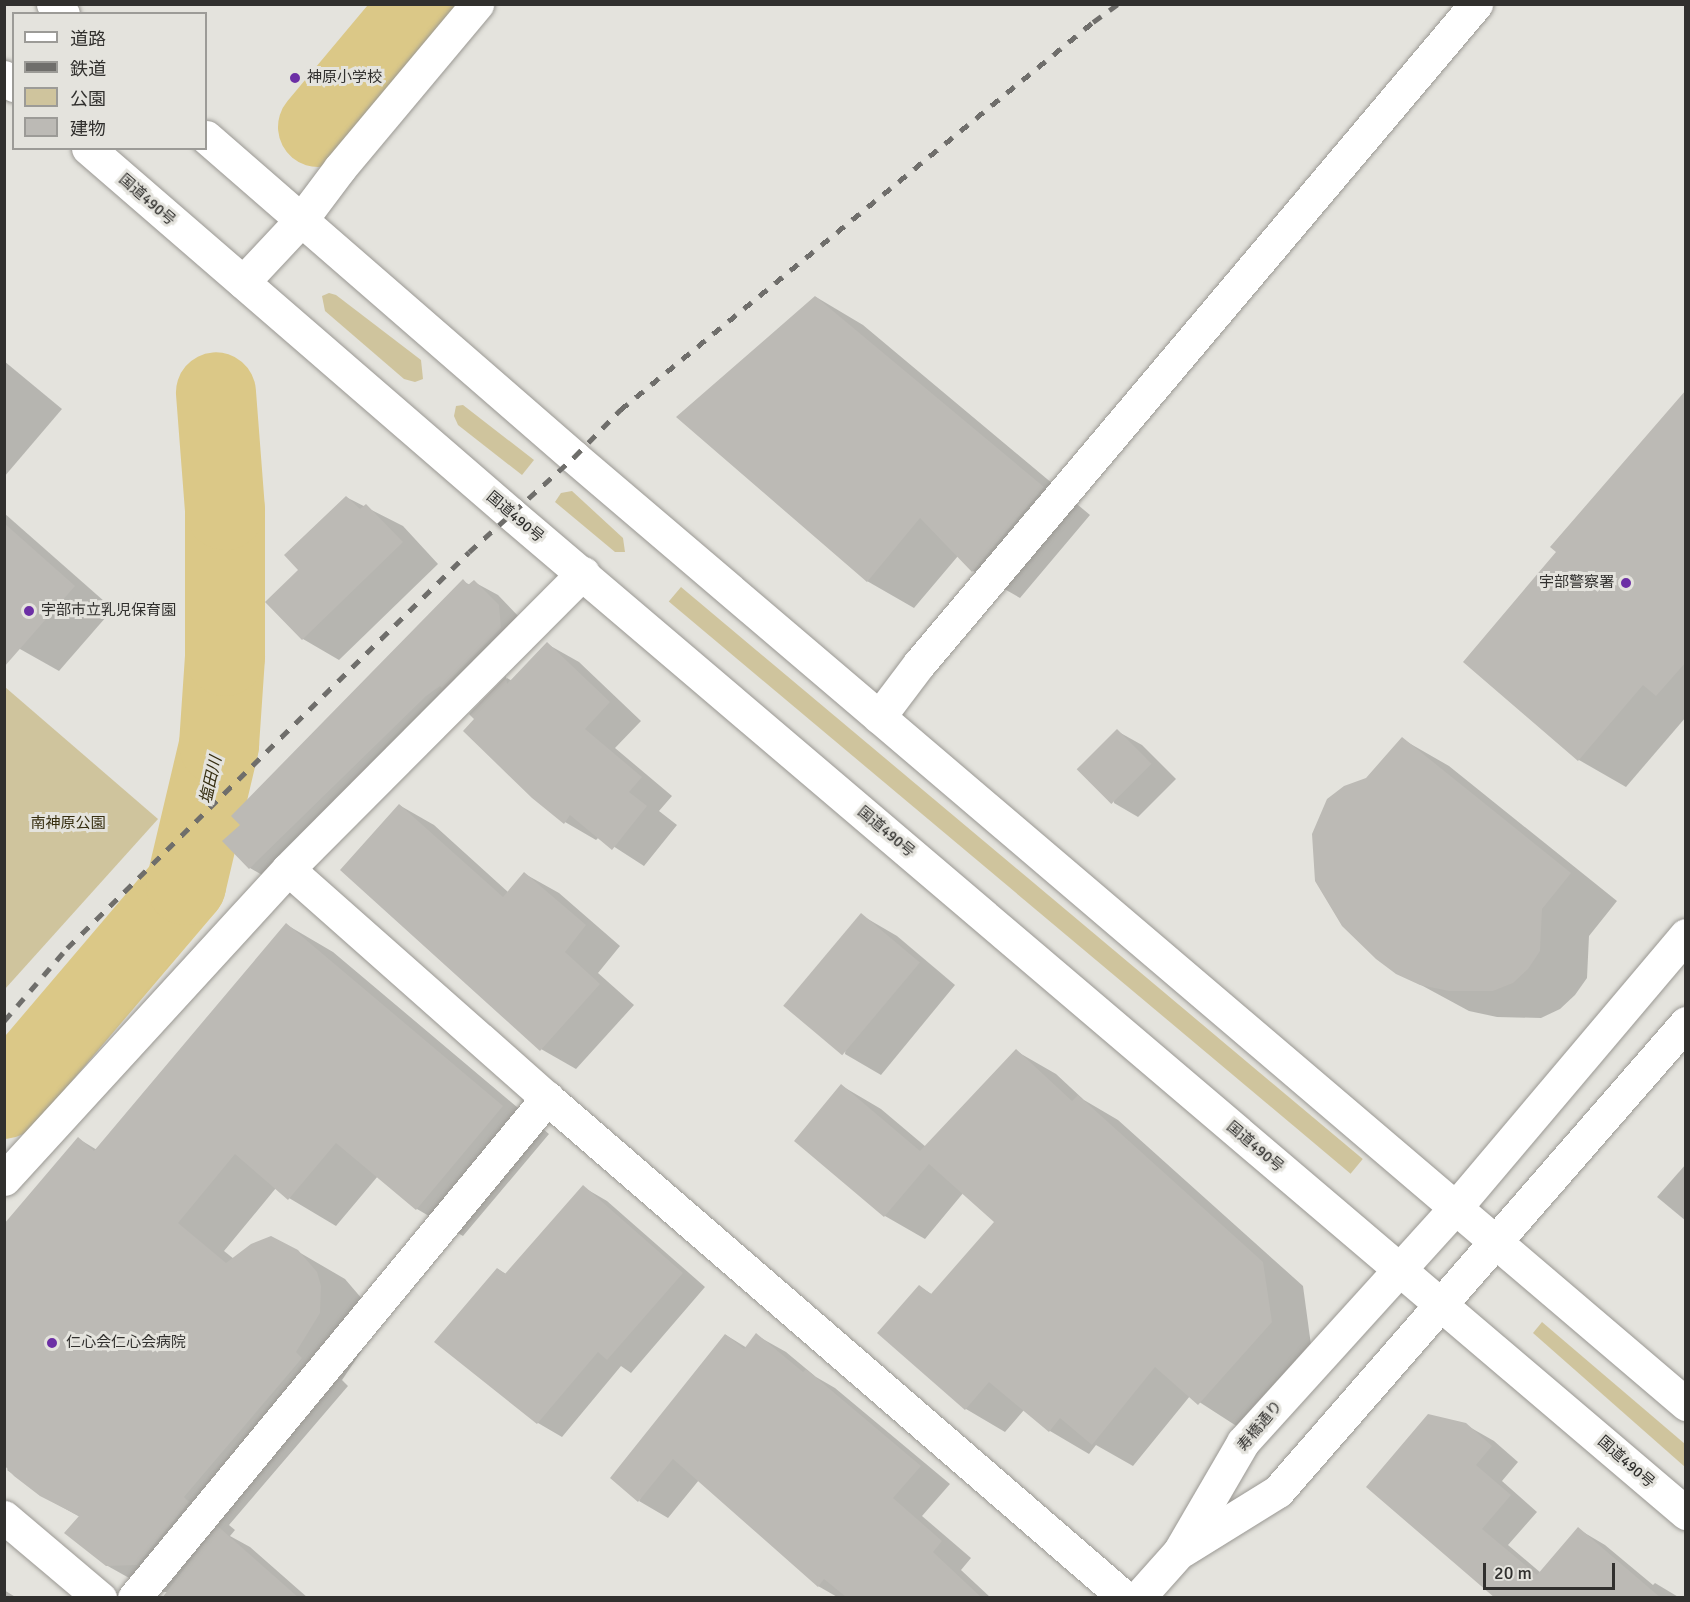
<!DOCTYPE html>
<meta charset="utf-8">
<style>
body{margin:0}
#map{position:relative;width:1690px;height:1602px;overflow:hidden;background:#e4e3dd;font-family:Signika,"Noto Sans JP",sans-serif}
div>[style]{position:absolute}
.green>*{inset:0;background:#cfc49d;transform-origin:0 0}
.shadow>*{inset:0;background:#0003}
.river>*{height:80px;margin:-40px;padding:0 40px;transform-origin:40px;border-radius:40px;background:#dbc887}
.building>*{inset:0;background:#bcbab5;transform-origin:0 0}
.roads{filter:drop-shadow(0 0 2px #9a9893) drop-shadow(0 0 2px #9a9893)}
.minor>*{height:33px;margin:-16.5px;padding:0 16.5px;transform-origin:16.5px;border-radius:16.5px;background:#fff}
.highway>*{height:33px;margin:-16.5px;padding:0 16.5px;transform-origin:16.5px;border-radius:16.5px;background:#fff}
.rail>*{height:4.5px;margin-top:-2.25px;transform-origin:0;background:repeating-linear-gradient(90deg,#6f6e6b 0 10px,transparent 0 20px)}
.dots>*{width:16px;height:16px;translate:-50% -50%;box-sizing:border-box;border:3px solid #e4e3dd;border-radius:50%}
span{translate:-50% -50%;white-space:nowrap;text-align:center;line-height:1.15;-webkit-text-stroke:6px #e4e3dd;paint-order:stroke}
.poi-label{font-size:15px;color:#31302e}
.left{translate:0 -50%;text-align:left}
.right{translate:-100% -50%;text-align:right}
.street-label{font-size:15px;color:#31302e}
.park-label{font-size:15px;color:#362e10}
.water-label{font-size:16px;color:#352d10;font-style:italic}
.frame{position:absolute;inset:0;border:6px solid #31302e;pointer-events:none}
.legend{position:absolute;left:12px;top:12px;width:195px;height:138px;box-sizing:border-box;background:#e4e3dd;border:2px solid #9c9b97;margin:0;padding:8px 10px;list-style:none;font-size:18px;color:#31302e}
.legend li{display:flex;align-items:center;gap:12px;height:30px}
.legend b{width:30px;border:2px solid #9c9b97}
.scale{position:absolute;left:1483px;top:1563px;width:132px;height:27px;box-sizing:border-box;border:3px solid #31302e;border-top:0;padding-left:8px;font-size:18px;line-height:21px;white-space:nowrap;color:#31302e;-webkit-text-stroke:4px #e4e3dd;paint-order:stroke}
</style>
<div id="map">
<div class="green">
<div style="clip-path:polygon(329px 293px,336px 295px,421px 360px,423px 379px,415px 382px,404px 379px,325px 311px,322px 296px)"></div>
<div style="clip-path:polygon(463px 405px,534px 460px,522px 475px,458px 425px,454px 416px,456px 406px)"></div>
<div style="clip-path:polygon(572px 491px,623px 538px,625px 552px,615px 552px,555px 502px,561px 493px)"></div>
<div style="left:681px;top:587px;width:890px;height:19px;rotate:40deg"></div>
<div style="clip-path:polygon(5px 687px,158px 819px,5px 989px)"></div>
<div style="clip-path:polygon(1542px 1322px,1685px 1444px,1685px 1467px,1533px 1333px)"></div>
</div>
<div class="shadow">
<div style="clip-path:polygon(816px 297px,863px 325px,1090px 515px,1020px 598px,973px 571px,958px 556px,914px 608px,867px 581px)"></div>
<div style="clip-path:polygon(4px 361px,62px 409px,4px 477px)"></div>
<div style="clip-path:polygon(1686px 409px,1686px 717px,1626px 787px,1579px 760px,1465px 661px)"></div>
<div style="clip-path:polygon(346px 497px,403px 526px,438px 564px,339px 660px,303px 639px,267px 602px,300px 570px)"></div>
<div style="clip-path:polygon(4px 513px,113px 609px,59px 671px,20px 649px,4px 635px)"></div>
<div style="clip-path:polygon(463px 581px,470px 585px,474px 582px,498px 595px,522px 620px,274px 882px,250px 868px,224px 841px)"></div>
<div style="clip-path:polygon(547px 644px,579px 662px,641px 721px,615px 748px,672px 796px,659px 811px,677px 825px,644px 866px,599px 837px,596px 840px,565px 822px,471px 714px,507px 678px,512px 681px)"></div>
<div style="clip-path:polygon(1117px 731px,1142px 745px,1176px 779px,1138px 817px,1114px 803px)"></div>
<div style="clip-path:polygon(1402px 739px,1449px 766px,1617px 901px,1589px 936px,1587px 978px,1575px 995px,1560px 1009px,1541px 1018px,1497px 1017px,1469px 1011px,1397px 972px,1367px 780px)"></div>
<div style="clip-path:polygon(399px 805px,434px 825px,508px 892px,525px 874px,559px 893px,620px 946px,598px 973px,634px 1005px,576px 1069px,541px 1049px)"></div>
<div style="clip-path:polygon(861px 915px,897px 936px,955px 985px,881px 1075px,845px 1054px)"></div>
<div style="clip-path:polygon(287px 925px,333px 952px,549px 1134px,463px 1236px,417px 1209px,378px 1176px,336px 1226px,289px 1198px,276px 1188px,224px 1251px,234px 1259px,297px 1251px,345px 1279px,363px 1300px,369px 1329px,361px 1352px,342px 1380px,348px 1386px,229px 1525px,235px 1530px,230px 1536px,250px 1547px,308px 1598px,164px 1598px,169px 1592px,154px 1592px,106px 1565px,80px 1517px,41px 1495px,7px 1470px,16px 1459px,79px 1139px,97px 1150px)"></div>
<div style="clip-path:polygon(1016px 1051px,1056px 1074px,1084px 1100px,1118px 1120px,1303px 1286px,1311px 1345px,1238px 1427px,1190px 1396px,1133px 1466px,1096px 1445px,1089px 1454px,1050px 1431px,1024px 1410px,1005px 1432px,966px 1409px,920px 1287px,933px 1295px,996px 1222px,964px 1192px,925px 1239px,885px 1216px,797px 1141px,842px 1086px,881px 1109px,926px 1147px)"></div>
<div style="clip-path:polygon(1686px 1164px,1686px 1221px,1657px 1197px)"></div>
<div style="clip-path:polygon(583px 1187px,607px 1201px,705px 1287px,631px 1373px,621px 1366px,562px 1437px,538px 1423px,436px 1342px,498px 1269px,506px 1274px)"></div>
<div style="clip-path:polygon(726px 1335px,747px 1348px,756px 1335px,786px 1352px,816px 1377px,835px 1388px,950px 1484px,922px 1516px,971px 1558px,961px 1570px,991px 1598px,839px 1598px,818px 1586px,699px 1480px,668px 1518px,639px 1501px)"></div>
<div style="clip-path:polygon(1466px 1425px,1494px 1441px,1518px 1462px,1502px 1481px,1537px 1512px,1508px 1545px,1541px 1573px,1578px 1529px,1605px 1545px,1653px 1585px,1655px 1583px,1680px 1598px,1499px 1598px,1368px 1487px)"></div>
<div style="clip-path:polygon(4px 1590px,17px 1598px,4px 1598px)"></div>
</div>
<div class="river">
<div style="left:318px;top:127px;width:160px;rotate:-50.1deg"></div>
<div style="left:4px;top:1099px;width:281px;rotate:-49.6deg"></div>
<div style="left:186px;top:885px;width:144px;rotate:-76.7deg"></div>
<div style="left:219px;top:745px;width:89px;rotate:-86.1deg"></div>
<div style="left:225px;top:656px;width:146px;rotate:-90deg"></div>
<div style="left:225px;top:510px;width:118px;rotate:-94.4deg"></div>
</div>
<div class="building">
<div style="clip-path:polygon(815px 296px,1044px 487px,972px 572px,920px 518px,867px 582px,676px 417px)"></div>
<div style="clip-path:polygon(1686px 390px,1686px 662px,1656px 696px,1643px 685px,1578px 761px,1463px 662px,1556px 552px,1550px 547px)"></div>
<div style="clip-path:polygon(346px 496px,360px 509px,366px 504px,403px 542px,302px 640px,265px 602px,298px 570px,284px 555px)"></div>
<div style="clip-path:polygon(4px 523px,75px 586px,4px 667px)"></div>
<div style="clip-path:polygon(463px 579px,468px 585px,474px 580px,499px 605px,501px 628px,442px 688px,440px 686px,426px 696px,249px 869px,222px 841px,240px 825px,231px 816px)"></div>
<div style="clip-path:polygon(547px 642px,610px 702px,585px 729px,642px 777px,629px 792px,647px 806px,612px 850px,570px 815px,564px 824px,532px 798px,463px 731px,474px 719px,469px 714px,506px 676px,507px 684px)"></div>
<div style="left:1117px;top:729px;width:49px;height:57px;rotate:45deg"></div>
<div style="clip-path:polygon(1402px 737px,1571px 873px,1542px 909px,1540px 951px,1528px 969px,1513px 983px,1493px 991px,1449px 991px,1420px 985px,1396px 974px,1376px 959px,1342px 926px,1315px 881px,1312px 834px,1327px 799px,1344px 786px,1366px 778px)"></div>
<div style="clip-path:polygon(399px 804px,503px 897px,524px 872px,586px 925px,565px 952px,600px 984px,540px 1051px,340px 870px)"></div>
<div style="left:861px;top:913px;width:77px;height:121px;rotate:40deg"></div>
<div style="clip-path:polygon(286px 923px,503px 1106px,416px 1210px,336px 1143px,288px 1200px,235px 1154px,178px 1223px,226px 1263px,251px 1244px,271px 1236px,298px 1250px,317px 1272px,321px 1286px,320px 1313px,296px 1352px,302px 1358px,184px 1497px,189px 1502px,137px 1565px,106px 1566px,64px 1533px,79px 1516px,40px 1496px,14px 1476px,4px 1465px,4px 1224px,78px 1137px,94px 1151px)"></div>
<div style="clip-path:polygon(1016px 1049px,1072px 1101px,1078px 1095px,1263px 1262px,1272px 1322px,1198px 1405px,1155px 1367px,1092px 1445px,1060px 1418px,1049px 1432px,989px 1382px,965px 1410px,877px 1333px,919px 1285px,931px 1294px,994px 1222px,929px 1164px,884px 1217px,794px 1141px,841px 1084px,920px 1151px)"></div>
<div style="clip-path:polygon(583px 1185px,683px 1273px,607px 1360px,598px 1352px,537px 1424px,434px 1342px,497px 1268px,505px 1274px)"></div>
<div style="clip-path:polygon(756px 1333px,803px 1372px,806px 1369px,921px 1466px,893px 1498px,942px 1541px,933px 1552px,982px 1598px,846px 1597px,824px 1579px,818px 1587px,673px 1459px,638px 1502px,610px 1478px,725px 1334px,744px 1349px)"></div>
<div style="clip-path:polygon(1428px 1414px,1466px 1423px,1492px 1446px,1476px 1465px,1511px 1495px,1482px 1529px,1537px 1575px,1578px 1527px,1661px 1598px,1495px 1598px,1366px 1487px)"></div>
<div style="clip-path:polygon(217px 1526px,221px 1529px,299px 1598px,162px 1598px)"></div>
</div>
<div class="roads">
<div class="minor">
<div style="left:243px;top:282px;width:85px;rotate:-46.9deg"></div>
<div style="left:301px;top:220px;width:65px;rotate:-53.1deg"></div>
<div style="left:340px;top:168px;width:214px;rotate:-50.1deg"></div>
<div style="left:879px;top:717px;width:66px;rotate:-53deg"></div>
<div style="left:919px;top:664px;width:864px;rotate:-49.84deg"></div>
<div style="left:288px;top:869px;width:346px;rotate:41.5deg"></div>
<div style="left:547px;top:1098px;width:764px;rotate:40.86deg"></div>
<div style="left:4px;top:1179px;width:420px;rotate:-47.5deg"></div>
<div style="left:288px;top:869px;width:418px;rotate:-45.1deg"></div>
<div style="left:4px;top:1517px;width:126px;rotate:40.2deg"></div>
<div style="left:1183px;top:1550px;width:112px;rotate:-31.8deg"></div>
<div style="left:1278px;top:1491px;width:621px;rotate:-48.92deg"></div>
<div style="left:134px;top:1598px;width:649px;rotate:-50.44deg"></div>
<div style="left:1138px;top:1598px;width:62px;rotate:-48.3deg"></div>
<div style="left:1179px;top:1552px;width:127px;rotate:-59.8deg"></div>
<div style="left:1243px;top:1442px;width:317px;rotate:-47.8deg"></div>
<div style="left:1456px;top:1207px;width:356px;rotate:-49.8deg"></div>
</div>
<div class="highway">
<div style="left:53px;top:4px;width:14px;rotate:45deg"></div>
<div style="left:4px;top:77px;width:13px;rotate:39deg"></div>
<div style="left:206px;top:137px;width:488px;rotate:41deg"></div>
<div style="left:574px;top:457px;width:1461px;rotate:40.42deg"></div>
<div style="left:88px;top:148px;width:558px;rotate:40.86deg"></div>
<div style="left:510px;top:513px;width:1544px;rotate:40.38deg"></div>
</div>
</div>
<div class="rail">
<div style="left:4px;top:1021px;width:96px;rotate:-49.2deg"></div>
<div style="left:67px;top:948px;width:564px;rotate:-44.57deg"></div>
<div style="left:469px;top:552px;width:142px;rotate:-42.1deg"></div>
<div style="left:574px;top:457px;width:66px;rotate:-45.6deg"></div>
<div style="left:620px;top:410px;width:612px;rotate:-39.36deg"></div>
<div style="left:1093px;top:22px;width:31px;rotate:-36deg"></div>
</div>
<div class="dots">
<div style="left:295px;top:78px;background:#6c2fa5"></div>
<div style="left:1626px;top:583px;background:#6c2fa5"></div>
<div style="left:29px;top:611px;background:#6c2fa5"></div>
<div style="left:52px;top:1343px;background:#6c2fa5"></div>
</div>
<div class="poi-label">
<span class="left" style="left:307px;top:78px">神原小学校</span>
<span class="right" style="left:1614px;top:583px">宇部警察署</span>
<span class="left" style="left:41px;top:611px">宇部市立乳児保育園</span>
<span class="left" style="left:66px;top:1343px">仁心会仁心会病院</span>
</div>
<div class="street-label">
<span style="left:147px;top:200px;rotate:41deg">国道490号</span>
<span style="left:515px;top:517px;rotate:40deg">国道490号</span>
<span style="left:886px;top:832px;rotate:40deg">国道490号</span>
<span style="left:1255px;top:1147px;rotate:40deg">国道490号</span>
<span style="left:1260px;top:1426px;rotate:-50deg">寿橋通り</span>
<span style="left:1626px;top:1462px;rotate:41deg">国道490号</span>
</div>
<div class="park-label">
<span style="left:68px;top:824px">南神原公園</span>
</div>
<div class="water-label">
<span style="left:211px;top:780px;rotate:-77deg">塩田川</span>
</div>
<div class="frame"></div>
<ul class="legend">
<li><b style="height:8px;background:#fff"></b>道路</li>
<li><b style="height:8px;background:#6f6e6b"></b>鉄道</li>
<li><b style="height:16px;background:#cfc49d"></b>公園</li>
<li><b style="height:16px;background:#bcbab5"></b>建物</li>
</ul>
<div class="scale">20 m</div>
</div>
